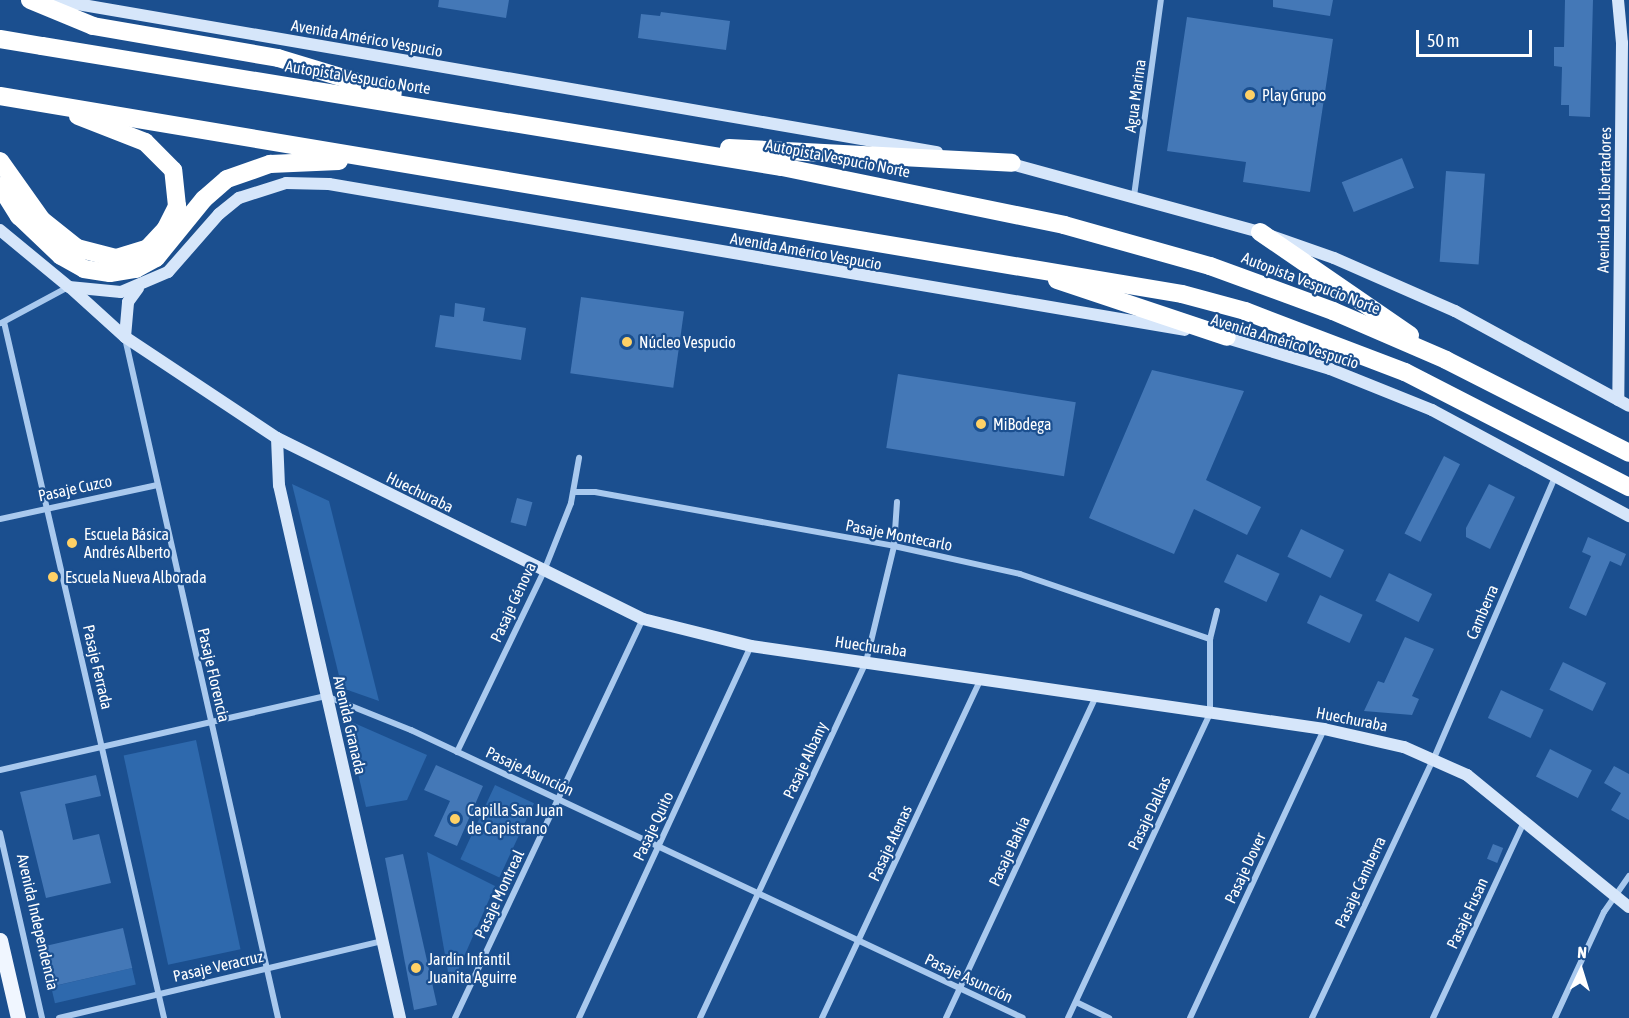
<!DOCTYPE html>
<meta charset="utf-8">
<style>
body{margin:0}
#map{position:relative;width:1629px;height:1018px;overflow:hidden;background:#1b4f8f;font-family:"Asap Condensed",sans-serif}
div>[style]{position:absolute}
.green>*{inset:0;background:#2e69ad;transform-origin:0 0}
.building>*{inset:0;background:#4478b7;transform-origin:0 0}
.street>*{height:6px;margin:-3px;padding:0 3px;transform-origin:3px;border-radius:3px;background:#a9c9ee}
.secondary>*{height:12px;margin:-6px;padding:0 6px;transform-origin:6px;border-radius:6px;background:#d6e6fa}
.primary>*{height:15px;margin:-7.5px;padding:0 7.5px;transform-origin:7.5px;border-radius:7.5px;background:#f0f6ff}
.highway>*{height:18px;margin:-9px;padding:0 9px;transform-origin:9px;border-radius:9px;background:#fff}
.highway-bridge>*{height:18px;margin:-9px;padding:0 9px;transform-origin:9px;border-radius:9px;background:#fff}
.dots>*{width:16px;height:16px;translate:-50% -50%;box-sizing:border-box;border:3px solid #1b4f8f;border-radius:50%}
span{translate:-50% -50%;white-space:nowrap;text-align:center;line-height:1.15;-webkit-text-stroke:4.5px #1b4f8f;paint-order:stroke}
.street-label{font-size:16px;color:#fff}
.poi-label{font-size:16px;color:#fff}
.left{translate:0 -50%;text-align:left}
.north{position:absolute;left:1551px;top:940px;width:60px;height:60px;-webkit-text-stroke:4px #1b4f8f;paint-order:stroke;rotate:4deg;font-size:16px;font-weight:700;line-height:24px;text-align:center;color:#fff}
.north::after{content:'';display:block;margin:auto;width:21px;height:27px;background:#fff;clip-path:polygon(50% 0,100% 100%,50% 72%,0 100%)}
.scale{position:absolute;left:1416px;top:30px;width:116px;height:27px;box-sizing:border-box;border:3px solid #fff;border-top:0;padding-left:8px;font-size:18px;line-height:21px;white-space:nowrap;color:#fff;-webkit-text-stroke:4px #1b4f8f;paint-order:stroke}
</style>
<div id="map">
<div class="green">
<div style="clip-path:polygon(292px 484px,329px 501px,379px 701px,342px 688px)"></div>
<div style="clip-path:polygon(345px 719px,427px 755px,407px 800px,366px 807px)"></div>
<div style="left:196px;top:740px;width:214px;height:74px;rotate:78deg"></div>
<div style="left:495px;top:785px;width:43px;height:82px;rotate:25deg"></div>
<div style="clip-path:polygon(427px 852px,495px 886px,456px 975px,448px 972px)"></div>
<div style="left:132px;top:968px;width:17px;height:83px;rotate:77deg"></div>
</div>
<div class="building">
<div style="clip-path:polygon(439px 0,509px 0,506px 18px,438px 7px)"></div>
<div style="clip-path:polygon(1273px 0,1333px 0,1330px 16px,1273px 7px)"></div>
<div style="clip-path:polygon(1565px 0,1593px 0,1590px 117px,1569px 116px,1569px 105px,1561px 105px,1562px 67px,1554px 66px,1554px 47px,1564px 47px)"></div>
<div style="clip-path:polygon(661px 12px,730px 21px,726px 50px,638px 38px,641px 14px,660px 16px)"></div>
<div style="clip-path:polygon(1187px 17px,1333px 39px,1310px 192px,1243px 182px,1246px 162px,1167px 151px)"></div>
<div style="left:1402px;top:158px;width:32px;height:65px;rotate:68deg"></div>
<div style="left:1446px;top:171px;width:39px;height:91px;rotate:4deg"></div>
<div style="left:581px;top:297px;width:104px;height:77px;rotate:8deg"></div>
<div style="clip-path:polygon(455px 303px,485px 308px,483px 321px,526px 328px,521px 360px,435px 347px,440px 315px,454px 317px)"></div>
<div style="clip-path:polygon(1152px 370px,1244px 391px,1206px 480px,1261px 507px,1247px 535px,1194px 509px,1174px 554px,1089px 518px)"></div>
<div style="left:898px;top:374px;width:180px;height:75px;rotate:9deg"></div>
<div style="left:1444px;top:456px;width:18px;height:87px;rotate:27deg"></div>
<div style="clip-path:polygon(1489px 484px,1515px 497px,1490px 549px,1466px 537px,1466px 528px)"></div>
<div style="left:517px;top:498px;width:16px;height:25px;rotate:15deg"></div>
<div style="left:1301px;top:529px;width:48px;height:31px;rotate:26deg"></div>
<div style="clip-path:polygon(1588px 537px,1626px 554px,1621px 566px,1610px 561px,1586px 616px,1569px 608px,1591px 556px,1582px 552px)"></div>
<div style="left:1237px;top:554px;width:47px;height:31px;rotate:25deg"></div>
<div style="left:1389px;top:573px;width:48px;height:31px;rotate:26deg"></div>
<div style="left:1320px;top:595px;width:47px;height:31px;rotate:25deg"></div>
<div style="clip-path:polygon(1405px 637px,1434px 649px,1412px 696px,1419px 699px,1412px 715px,1364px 711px,1378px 681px,1384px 683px)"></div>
<div style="left:1563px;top:662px;width:48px;height:31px;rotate:26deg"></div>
<div style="left:1501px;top:690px;width:47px;height:31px;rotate:25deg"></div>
<div style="left:1550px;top:749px;width:47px;height:31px;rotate:27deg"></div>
<div style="clip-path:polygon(436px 765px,483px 786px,457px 846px,434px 836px,450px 801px,424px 790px)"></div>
<div style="clip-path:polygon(1614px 766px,1629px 774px,1629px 820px,1611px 810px,1621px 793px,1604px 783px)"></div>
<div style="clip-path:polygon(96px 775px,101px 796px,65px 804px,73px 840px,99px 834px,111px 883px,46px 898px,20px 792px)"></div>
<div style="left:1493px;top:844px;width:11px;height:16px;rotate:22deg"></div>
<div style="clip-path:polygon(403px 854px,437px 1005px,414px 1010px,385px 858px)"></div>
<div style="left:123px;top:928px;width:41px;height:84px;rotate:77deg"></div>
</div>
<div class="street">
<div style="left:1134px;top:196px;width:198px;rotate:-82.2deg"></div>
<div style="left:4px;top:322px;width:714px;rotate:77.05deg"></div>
<div style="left:1px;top:323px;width:76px;rotate:-28.2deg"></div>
<div style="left:125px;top:338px;width:697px;rotate:77.32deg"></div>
<div style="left:574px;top:492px;width:21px"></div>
<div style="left:595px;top:492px;width:304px;rotate:10.2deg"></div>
<div style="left:894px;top:546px;width:129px;rotate:12.5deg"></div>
<div style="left:1020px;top:574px;width:201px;rotate:18.9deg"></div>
<div style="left:0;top:519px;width:161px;rotate:-12.2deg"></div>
<div style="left:457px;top:752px;width:201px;rotate:-64.3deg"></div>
<div style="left:544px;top:571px;width:73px;rotate:-68.3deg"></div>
<div style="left:571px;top:503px;width:46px;rotate:-79.9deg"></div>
<div style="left:0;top:770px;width:334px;rotate:-12.8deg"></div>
<div style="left:326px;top:696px;width:92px;rotate:21.8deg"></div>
<div style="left:411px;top:730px;width:676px;rotate:25.2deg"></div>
<div style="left:0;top:833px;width:190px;rotate:77.2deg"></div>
<div style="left:1076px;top:1002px;width:37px;rotate:26deg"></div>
<div style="left:59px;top:1018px;width:333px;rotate:-13.4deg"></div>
<div style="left:455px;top:1018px;width:441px;rotate:-64.8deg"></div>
<div style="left:579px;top:1018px;width:410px;rotate:-65.2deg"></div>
<div style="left:700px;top:1018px;width:393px;rotate:-65deg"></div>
<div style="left:866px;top:662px;width:119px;rotate:-76.4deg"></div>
<div style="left:894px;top:546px;width:44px;rotate:-86.1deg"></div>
<div style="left:822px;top:1018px;width:374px;rotate:-64.9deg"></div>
<div style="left:946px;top:1018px;width:355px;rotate:-65deg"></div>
<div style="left:1068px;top:1018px;width:336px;rotate:-65deg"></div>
<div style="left:1210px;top:713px;width:74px;rotate:-90deg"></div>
<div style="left:1210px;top:639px;width:29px;rotate:-76deg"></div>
<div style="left:1190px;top:1018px;width:319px;rotate:-65.1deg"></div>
<div style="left:1312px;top:1018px;width:287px;rotate:-64.9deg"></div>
<div style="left:1434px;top:758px;width:306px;rotate:-66.7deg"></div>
<div style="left:1433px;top:1018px;width:218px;rotate:-65.1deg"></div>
<div style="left:1555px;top:1018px;width:117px;rotate:-65.2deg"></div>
<div style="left:1604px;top:912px;width:44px;rotate:-55.2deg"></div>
</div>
<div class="secondary">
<div style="left:54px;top:0;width:896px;rotate:9.77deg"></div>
<div style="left:1618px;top:0;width:43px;rotate:84.7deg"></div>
<div style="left:1622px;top:43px;width:357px;rotate:90.6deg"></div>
<div style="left:1004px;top:162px;width:265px;rotate:15.3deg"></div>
<div style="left:1260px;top:232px;width:78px;rotate:19.4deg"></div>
<div style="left:1334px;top:258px;width:132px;rotate:23.7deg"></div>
<div style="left:1455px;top:311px;width:198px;rotate:28.6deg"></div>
<div style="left:0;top:230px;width:89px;rotate:39.6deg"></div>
<div style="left:69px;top:287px;width:52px;rotate:5.5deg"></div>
<div style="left:121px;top:292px;width:51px;rotate:-23.1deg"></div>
<div style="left:168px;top:272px;width:77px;rotate:-48.7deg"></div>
<div style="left:219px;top:214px;width:26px;rotate:-39deg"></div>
<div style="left:239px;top:198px;width:49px;rotate:-17.7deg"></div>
<div style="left:286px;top:183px;width:43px;rotate:1.3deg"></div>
<div style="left:329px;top:184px;width:868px;rotate:9.68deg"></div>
<div style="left:72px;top:289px;width:72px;rotate:42.2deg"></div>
<div style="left:125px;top:337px;width:182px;rotate:33.6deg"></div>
<div style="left:277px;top:438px;width:408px;rotate:26.3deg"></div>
<div style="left:643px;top:619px;width:111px;rotate:14deg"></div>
<div style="left:751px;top:646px;width:579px;rotate:8.24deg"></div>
<div style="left:1324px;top:729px;width:82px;rotate:12.7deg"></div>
<div style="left:1404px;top:747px;width:69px;rotate:24deg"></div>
<div style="left:1467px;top:775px;width:209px;rotate:39.2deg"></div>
<div style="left:1220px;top:336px;width:115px;rotate:16.7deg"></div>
<div style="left:1330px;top:369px;width:110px;rotate:21.9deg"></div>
<div style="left:1432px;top:410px;width:224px;rotate:28.3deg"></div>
<div style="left:125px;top:337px;width:35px;rotate:-85deg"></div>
<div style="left:128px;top:302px;width:17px;rotate:-54deg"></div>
<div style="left:277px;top:438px;width:47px;rotate:87.6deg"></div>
<div style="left:279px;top:485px;width:547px;rotate:77.21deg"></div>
</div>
<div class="primary">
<div style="left:0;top:940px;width:80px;rotate:77deg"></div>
</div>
<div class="highway">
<div style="left:30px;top:0;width:68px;rotate:22.4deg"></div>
<div style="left:93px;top:26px;width:188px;rotate:9.8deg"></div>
<div style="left:278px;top:58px;width:120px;rotate:16.9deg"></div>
<div style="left:42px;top:46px;width:750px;rotate:9.29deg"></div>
<div style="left:782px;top:167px;width:288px;rotate:11.6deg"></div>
<div style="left:1064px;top:225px;width:152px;rotate:15.7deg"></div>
<div style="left:1210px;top:266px;width:131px;rotate:20.1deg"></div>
<div style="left:1333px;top:311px;width:123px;rotate:23.4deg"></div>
<div style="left:1446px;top:360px;width:205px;rotate:26.9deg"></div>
<div style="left:0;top:96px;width:1198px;rotate:9.51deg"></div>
<div style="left:1182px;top:294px;width:65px;rotate:15.1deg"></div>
<div style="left:1245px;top:311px;width:171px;rotate:20.9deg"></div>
<div style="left:1405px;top:372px;width:252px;rotate:27.2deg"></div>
<div style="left:729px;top:148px;width:283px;rotate:3deg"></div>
<div style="left:0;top:161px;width:72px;rotate:54.6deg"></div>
<div style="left:42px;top:220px;width:45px;rotate:38.7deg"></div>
<div style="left:77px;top:248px;width:40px;rotate:14.4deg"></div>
<div style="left:116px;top:258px;width:34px;rotate:-17deg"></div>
<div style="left:148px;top:248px;width:25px;rotate:-47deg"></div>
<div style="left:165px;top:230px;width:27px;rotate:-63deg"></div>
<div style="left:177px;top:206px;width:36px;rotate:-96deg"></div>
<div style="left:173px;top:170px;width:40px;rotate:-135deg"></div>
<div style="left:145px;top:142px;width:72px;rotate:-158.8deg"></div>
<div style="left:0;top:186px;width:36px;rotate:58deg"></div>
<div style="left:19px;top:216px;width:58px;rotate:43.6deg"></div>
<div style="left:61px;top:256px;width:26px;rotate:29deg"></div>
<div style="left:84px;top:269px;width:26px;rotate:9deg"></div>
<div style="left:110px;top:273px;width:26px;rotate:-9deg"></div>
<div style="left:136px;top:269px;width:23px;rotate:-29deg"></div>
<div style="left:156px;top:258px;width:76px;rotate:-50.9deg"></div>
<div style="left:204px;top:199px;width:30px;rotate:-41deg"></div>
<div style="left:227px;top:179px;width:46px;rotate:-19.2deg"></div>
<div style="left:270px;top:164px;width:69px;rotate:-2.5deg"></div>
<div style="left:1260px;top:232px;width:182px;rotate:34.5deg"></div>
<div style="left:1057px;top:280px;width:179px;rotate:18.5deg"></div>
</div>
<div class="highway-bridge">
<div style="left:0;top:39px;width:43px;rotate:9.5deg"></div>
</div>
<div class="dots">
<div style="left:1250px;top:95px;background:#ffd166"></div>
<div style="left:627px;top:342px;background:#ffd166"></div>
<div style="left:981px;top:424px;background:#ffd166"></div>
<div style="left:72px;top:543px;background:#ffd166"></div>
<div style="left:53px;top:577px;background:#ffd166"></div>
<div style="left:455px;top:819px;background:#ffd166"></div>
<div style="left:416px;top:968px;background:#ffd166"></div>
</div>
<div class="street-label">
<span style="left:367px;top:38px;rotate:10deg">Avenida Américo Vespucio</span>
<span style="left:358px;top:77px;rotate:9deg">Autopista Vespucio Norte</span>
<span style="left:1135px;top:96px;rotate:-82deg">Agua Marina</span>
<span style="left:838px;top:158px;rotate:11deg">Autopista Vespucio Norte</span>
<span style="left:1604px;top:200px;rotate:-89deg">Avenida Los Libertadores</span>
<span style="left:806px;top:251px;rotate:10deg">Avenida Américo Vespucio</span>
<span style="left:1311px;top:283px;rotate:21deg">Autopista Vespucio Norte</span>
<span style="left:1285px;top:341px;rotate:17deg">Avenida Américo Vespucio</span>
<span style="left:75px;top:488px;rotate:-12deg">Pasaje Cuzco</span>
<span style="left:420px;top:492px;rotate:26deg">Huechuraba</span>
<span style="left:899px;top:535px;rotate:11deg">Pasaje Montecarlo</span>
<span style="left:513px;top:602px;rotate:-65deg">Pasaje Génova</span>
<span style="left:1482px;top:612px;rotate:-67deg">Camberra</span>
<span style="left:871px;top:646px;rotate:8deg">Huechuraba</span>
<span style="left:98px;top:667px;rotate:77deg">Pasaje Ferrada</span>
<span style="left:214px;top:675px;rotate:77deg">Pasaje Florencia</span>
<span style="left:1352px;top:719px;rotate:11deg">Huechuraba</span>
<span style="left:350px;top:725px;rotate:77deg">Avenida Granada</span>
<span style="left:805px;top:760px;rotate:-65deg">Pasaje Albany</span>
<span style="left:530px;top:771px;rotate:25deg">Pasaje Asunción</span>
<span style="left:1149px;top:813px;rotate:-65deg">Pasaje Dallas</span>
<span style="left:653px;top:826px;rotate:-65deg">Pasaje Quito</span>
<span style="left:890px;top:843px;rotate:-65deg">Pasaje Atenas</span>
<span style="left:1009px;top:851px;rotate:-65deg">Pasaje Bahía</span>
<span style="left:1245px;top:868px;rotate:-65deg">Pasaje Dover</span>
<span style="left:1360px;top:882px;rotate:-65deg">Pasaje Camberra</span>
<span style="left:499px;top:894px;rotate:-65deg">Pasaje Montreal</span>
<span style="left:1467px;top:913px;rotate:-65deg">Pasaje Fusan</span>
<span style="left:38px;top:922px;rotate:77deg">Avenida Independencia</span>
<span style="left:218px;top:966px;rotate:-13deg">Pasaje Veracruz</span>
<span style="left:969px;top:978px;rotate:25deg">Pasaje Asunción</span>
</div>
<div class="poi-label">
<span class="left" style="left:1262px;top:95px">Play Grupo</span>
<span class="left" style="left:639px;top:342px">Núcleo Vespucio</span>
<span class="left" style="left:993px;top:424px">MiBodega</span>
<span class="left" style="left:84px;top:543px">Escuela Básica<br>Andrés Alberto</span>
<span class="left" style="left:65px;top:577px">Escuela Nueva Alborada</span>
<span class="left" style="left:467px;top:819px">Capilla San Juan<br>de Capistrano</span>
<span class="left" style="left:428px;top:968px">Jardín Infantil<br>Juanita Aguirre</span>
</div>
<div class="north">N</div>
<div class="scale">50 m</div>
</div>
